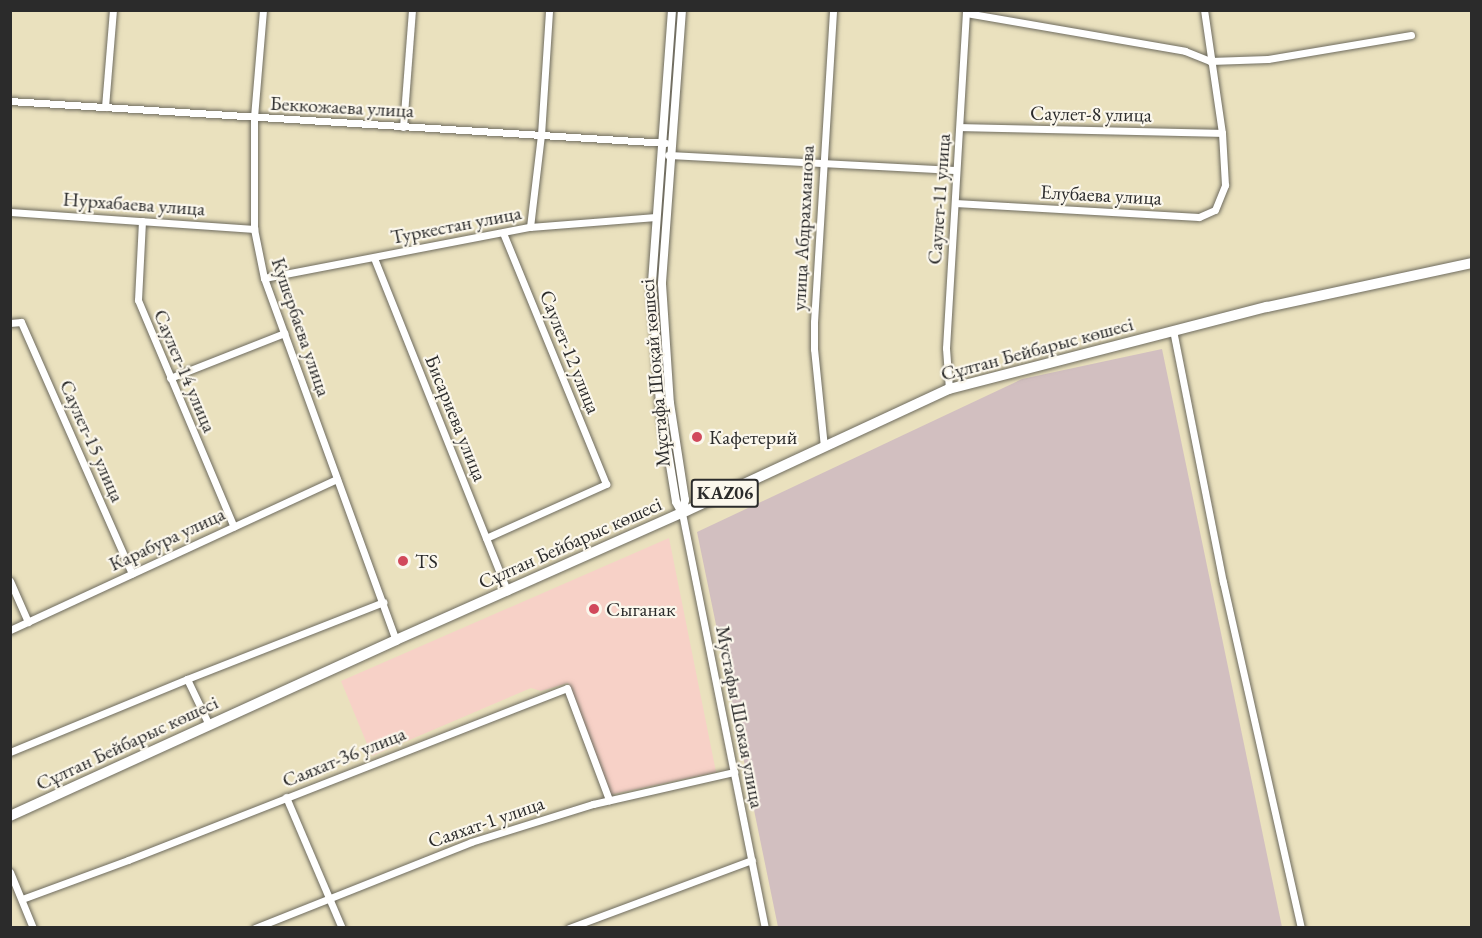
<!DOCTYPE html>
<meta charset="utf-8">
<style>
body{margin:0}
#map{position:relative;width:1482px;height:938px;overflow:hidden;background:#eae1be;font-family:"EB Garamond",serif}
div>[style]{position:absolute}
.built>*{inset:0;background:#f7d1c7}
.industrial>*{inset:0;background:#d2bfc0}
.roads{filter:drop-shadow(0 0 2px #6e6b5e) drop-shadow(0 0 2px #6e6b5e)}
.minor>*{height:7px;margin:-3.5px;padding:0 3.5px;transform-origin:3.5px;border-radius:3.5px;background:#fff}
.tertiary>*{height:8px;margin:-4px;padding:0 4px;transform-origin:4px;border-radius:4px;background:#fff}
.primary>*{height:10px;margin:-5px;padding:0 5px;transform-origin:5px;border-radius:5px;background:#fff}
.dots>*{width:16px;height:16px;translate:-50% -50%;box-sizing:border-box;border:3px solid #fbf7ec;border-radius:50%}
span{translate:-50% -50%;white-space:nowrap;text-align:center;line-height:1.15;-webkit-text-stroke:4.5px #fbf7ec;paint-order:stroke}
.shield-label span{padding:2px 4px;background:#fbf7ec;border:2px solid;border-radius:4px;-webkit-text-stroke-width:0}
.shield-label{font-size:18px;color:#2b2b2b;font-weight:700}
.street-label{font-size:20px;color:#2b2b2b}
.poi-label{font-size:20px;color:#2b2b2b}
.left{translate:0 -50%;text-align:left}
.frame{position:absolute;inset:0;border:12px solid #2b2b2b;pointer-events:none}
</style>
<div id="map">
<div class="built">
<div style="clip-path:polygon(669px 538px,716px 772px,609px 795px,568px 683px,541px 691px,531px 688px,372px 756px,341px 681px)"></div>
</div>
<div class="industrial">
<div style="clip-path:polygon(1162px 349px,1282px 927px,778px 927px,697px 532px,1022px 379px)"></div>
</div>
<div class="roads">
<div class="minor">
<div style="left:263px;top:10px;width:108px;rotate:94.8deg"></div>
<div style="left:254px;top:118px;width:111px;rotate:90deg"></div>
<div style="left:254px;top:229px;width:50px;rotate:78.5deg"></div>
<div style="left:264px;top:278px;width:385px;rotate:70deg"></div>
<div style="left:966px;top:13px;width:222px;rotate:9.8deg"></div>
<div style="left:1185px;top:51px;width:27px;rotate:22deg"></div>
<div style="left:1210px;top:61px;width:58px;rotate:-2deg"></div>
<div style="left:1268px;top:59px;width:145px;rotate:-9.5deg"></div>
<div style="left:10px;top:101px;width:657px;rotate:3.66deg"></div>
<div style="left:105px;top:107px;width:97px;rotate:-85.3deg"></div>
<div style="left:403px;top:127px;width:117px;rotate:-85.6deg"></div>
<div style="left:960px;top:127px;width:262px;rotate:1.3deg"></div>
<div style="left:668px;top:155px;width:288px;rotate:3deg"></div>
<div style="left:955px;top:203px;width:244px;rotate:3.3deg"></div>
<div style="left:1199px;top:217px;width:17px;rotate:-24deg"></div>
<div style="left:1215px;top:210px;width:27px;rotate:-68deg"></div>
<div style="left:1225px;top:185px;width:52px;rotate:-93.3deg"></div>
<div style="left:1222px;top:133px;width:124px;rotate:-98.3deg"></div>
<div style="left:10px;top:212px;width:245px;rotate:4deg"></div>
<div style="left:142px;top:221px;width:79px;rotate:92.9deg"></div>
<div style="left:138px;top:300px;width:246px;rotate:67.1deg"></div>
<div style="left:530px;top:227px;width:93px;rotate:-83.2deg"></div>
<div style="left:541px;top:135px;width:125px;rotate:-86.3deg"></div>
<div style="left:374px;top:258px;width:359px;rotate:68.2deg"></div>
<div style="left:264px;top:278px;width:271px;rotate:-10.9deg"></div>
<div style="left:530px;top:227px;width:126px;rotate:-4.5deg"></div>
<div style="left:10px;top:323px;width:11px;rotate:-5deg"></div>
<div style="left:21px;top:322px;width:275px;rotate:66.2deg"></div>
<div style="left:1173px;top:330px;width:257px;rotate:78.8deg"></div>
<div style="left:1223px;top:582px;width:355px;rotate:77.3deg"></div>
<div style="left:170px;top:378px;width:123px;rotate:-21.5deg"></div>
<div style="left:949px;top:389px;width:41px;rotate:-94.2deg"></div>
<div style="left:946px;top:348px;width:339px;rotate:-86.6deg"></div>
<div style="left:824px;top:447px;width:99px;rotate:-95.8deg"></div>
<div style="left:814px;top:349px;width:27px;rotate:-90deg"></div>
<div style="left:814px;top:322px;width:313px;rotate:-86.5deg"></div>
<div style="left:682px;top:513px;width:423px;rotate:78.7deg"></div>
<div style="left:486px;top:538px;width:132px;rotate:-24.2deg"></div>
<div style="left:606px;top:484px;width:271px;rotate:-112.3deg"></div>
<div style="left:10px;top:581px;width:45px;rotate:66.3deg"></div>
<div style="left:10px;top:630px;width:360px;rotate:-24.8deg"></div>
<div style="left:187px;top:679px;width:51px;rotate:64.4deg"></div>
<div style="left:10px;top:752px;width:191px;rotate:-22.4deg"></div>
<div style="left:187px;top:679px;width:211px;rotate:-21.4deg"></div>
<div style="left:286px;top:797px;width:142px;rotate:66.9deg"></div>
<div style="left:10px;top:872px;width:61px;rotate:67.7deg"></div>
<div style="left:22px;top:899px;width:113px;rotate:-20.2deg"></div>
<div style="left:128px;top:860px;width:471px;rotate:-21.4deg"></div>
<div style="left:567px;top:688px;width:120px;rotate:69.4deg"></div>
<div style="left:255px;top:928px;width:232px;rotate:-21.7deg"></div>
<div style="left:471px;top:842px;width:128px;rotate:-17.3deg"></div>
<div style="left:593px;top:804px;width:145px;rotate:-12.8deg"></div>
<div style="left:569px;top:928px;width:195px;rotate:-20.4deg"></div>
</div>
<div class="tertiary">
<div style="left:672px;top:10px;width:275px;rotate:94.2deg"></div>
<div style="left:652px;top:284px;width:120px;rotate:86.2deg"></div>
<div style="left:660px;top:404px;width:99px;rotate:80.7deg"></div>
<div style="left:676px;top:502px;width:13px;rotate:61deg"></div>
<div style="left:682px;top:10px;width:275px;rotate:94.2deg"></div>
<div style="left:662px;top:284px;width:119px;rotate:86.2deg"></div>
<div style="left:670px;top:403px;width:98px;rotate:81.2deg"></div>
<div style="left:685px;top:500px;width:13px;rotate:103deg"></div>
</div>
<div class="primary">
<div style="left:10px;top:816px;width:424px;rotate:-24.5deg"></div>
<div style="left:396px;top:640px;width:317px;rotate:-24deg"></div>
<div style="left:686px;top:511px;width:290px;rotate:-24.9deg"></div>
<div style="left:949px;top:389px;width:328px;rotate:-14.5deg"></div>
<div style="left:1267px;top:307px;width:210px;rotate:-12.1deg"></div>
</div>
</div>
<div class="dots">
<div style="left:697px;top:437px;background:#d1495b"></div>
<div style="left:403px;top:561px;background:#d1495b"></div>
<div style="left:594px;top:609px;background:#d1495b"></div>
</div>
<div class="shield-label">
<span style="left:725px;top:493px">KAZ06</span>
</div>
<div class="street-label">
<span style="left:342px;top:107px;rotate:3deg">Беккожаева улица</span>
<span style="left:1091px;top:114px;rotate:1deg">Саулет-8 улица</span>
<span style="left:1101px;top:195px;rotate:3deg">Елубаева улица</span>
<span style="left:939px;top:199px;rotate:-86deg">Саулет-11 улица</span>
<span style="left:134px;top:204px;rotate:4deg">Нурхабаева улица</span>
<span style="left:456px;top:225px;rotate:-11deg">Туркестан улица</span>
<span style="left:803px;top:228px;rotate:-87deg">улица Абдрахманова</span>
<span style="left:301px;top:327px;rotate:71deg">Кушербаева улица</span>
<span style="left:1037px;top:349px;rotate:-15deg">Сұлтан Бейбарыс көшесі</span>
<span style="left:570px;top:352px;rotate:68deg">Саулет-12 улица</span>
<span style="left:185px;top:371px;rotate:67deg">Саулет-14 улица</span>
<span style="left:655px;top:373px;rotate:-95deg">Мұстафа Шоқай көшесі</span>
<span style="left:456px;top:418px;rotate:68deg">Бисариева улица</span>
<span style="left:92px;top:441px;rotate:66deg">Саулет-15 улица</span>
<span style="left:167px;top:539px;rotate:-25deg">Карабура улица</span>
<span style="left:570px;top:543px;rotate:-24deg">Сұлтан Бейбарыс көшесі</span>
<span style="left:740px;top:717px;rotate:79deg">Мустафы Шокая улица</span>
<span style="left:127px;top:743px;rotate:-25deg">Сұлтан Бейбарыс көшесі</span>
<span style="left:344px;top:757px;rotate:-22deg">Саяхат-36 улица</span>
<span style="left:486px;top:822px;rotate:-19deg">Саяхат-1 улица</span>
</div>
<div class="poi-label">
<span class="left" style="left:709px;top:437px">Кафетерий</span>
<span class="left" style="left:415px;top:561px">TS</span>
<span class="left" style="left:606px;top:609px">Сыганак</span>
</div>
<div class="frame"></div>
</div>
